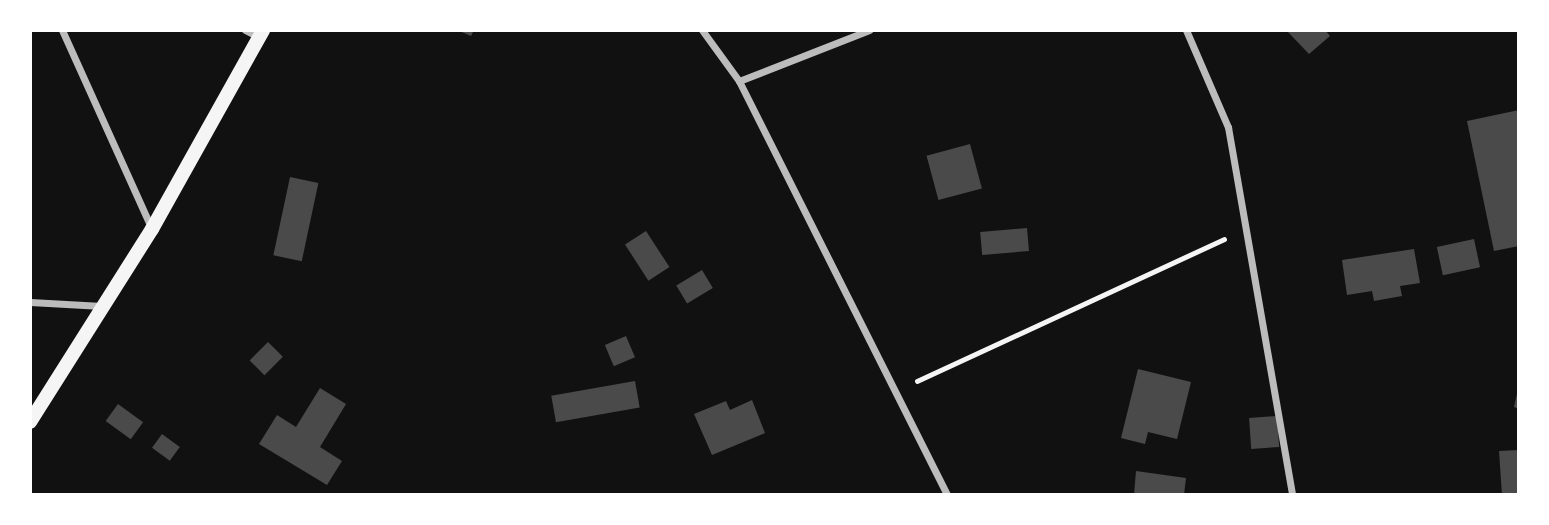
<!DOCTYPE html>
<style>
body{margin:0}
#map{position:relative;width:1549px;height:525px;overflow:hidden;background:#111;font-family:"Titillium Web",sans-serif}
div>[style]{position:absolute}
.building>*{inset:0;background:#4a4a4a;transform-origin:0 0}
.path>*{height:4.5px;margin:-2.25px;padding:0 2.25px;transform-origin:2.25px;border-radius:2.25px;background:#f5f5f5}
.minor>*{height:7px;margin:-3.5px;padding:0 3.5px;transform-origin:3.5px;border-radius:3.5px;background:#bcbcbc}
.secondary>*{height:14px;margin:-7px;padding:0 7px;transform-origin:7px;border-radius:7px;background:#f5f5f5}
span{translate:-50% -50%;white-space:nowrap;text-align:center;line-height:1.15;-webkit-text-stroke:6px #fff;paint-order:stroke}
.frame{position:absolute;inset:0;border:32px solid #fff;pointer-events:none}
</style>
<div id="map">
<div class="building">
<div style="clip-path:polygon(457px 30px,474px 30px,471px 36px)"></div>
<div style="clip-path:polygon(1286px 30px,1325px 30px,1330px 36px,1309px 54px)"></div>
<div style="clip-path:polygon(1519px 110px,1519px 246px,1494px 251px,1467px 121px)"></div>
<div style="left:970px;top:144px;width:46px;height:45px;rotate:75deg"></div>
<div style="left:290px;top:177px;width:29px;height:80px;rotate:12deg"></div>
<div style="left:1027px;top:228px;width:23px;height:47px;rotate:85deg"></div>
<div style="left:646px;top:231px;width:43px;height:25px;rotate:57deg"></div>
<div style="left:1474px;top:239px;width:29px;height:38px;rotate:78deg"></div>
<div style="clip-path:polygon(1414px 249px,1420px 283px,1400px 286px,1402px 296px,1374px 301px,1372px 291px,1347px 295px,1342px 260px)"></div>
<div style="left:702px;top:270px;width:21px;height:30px;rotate:59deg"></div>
<div style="left:626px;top:336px;width:23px;height:23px;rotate:67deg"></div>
<div style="left:268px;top:342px;width:21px;height:26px;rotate:45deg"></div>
<div style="clip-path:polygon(1138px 369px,1191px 382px,1177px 439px,1148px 432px,1145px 444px,1121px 438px)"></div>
<div style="left:635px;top:381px;width:27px;height:85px;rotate:80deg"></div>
<div style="clip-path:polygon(320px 388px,346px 404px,320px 447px,342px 461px,327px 485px,259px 444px,277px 415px,296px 427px)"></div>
<div style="clip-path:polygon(1518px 389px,1519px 389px,1519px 409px,1514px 407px)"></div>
<div style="clip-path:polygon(752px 400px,765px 433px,712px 455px,694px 414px,726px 401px,730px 410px)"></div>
<div style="left:118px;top:404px;width:31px;height:21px;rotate:36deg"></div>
<div style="left:1277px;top:416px;width:31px;height:28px;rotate:86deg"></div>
<div style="left:162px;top:434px;width:22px;height:17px;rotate:36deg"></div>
<div style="clip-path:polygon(1519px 450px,1519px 495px,1502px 495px,1499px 451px)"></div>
<div style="clip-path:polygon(1136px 471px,1186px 478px,1184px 495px,1134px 495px)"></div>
</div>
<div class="path">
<div style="left:917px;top:381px;width:338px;rotate:-24.8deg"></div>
</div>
<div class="minor">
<div style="left:62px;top:30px;width:218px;rotate:65.7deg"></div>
<div style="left:245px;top:30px;width:16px;rotate:27deg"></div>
<div style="left:702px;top:30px;width:63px;rotate:54deg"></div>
<div style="left:739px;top:81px;width:463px;rotate:63.3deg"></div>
<div style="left:1186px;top:30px;width:106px;rotate:66.6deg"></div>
<div style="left:1228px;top:127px;width:374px;rotate:80.1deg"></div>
<div style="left:739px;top:81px;width:140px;rotate:-21.4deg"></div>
<div style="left:30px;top:302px;width:72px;rotate:3.2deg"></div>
</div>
<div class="secondary">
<div style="left:30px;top:422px;width:228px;rotate:-57.7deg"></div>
<div style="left:152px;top:229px;width:228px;rotate:-60.8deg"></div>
</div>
<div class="frame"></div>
</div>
